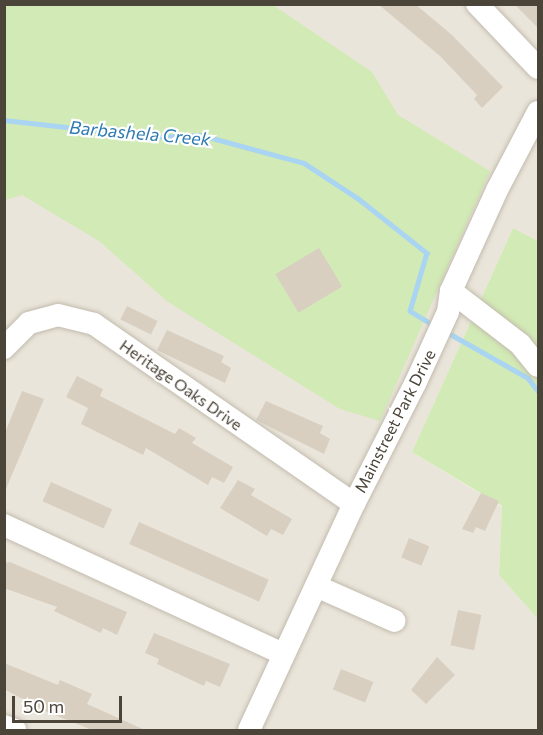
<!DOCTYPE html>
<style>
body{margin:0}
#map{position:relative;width:543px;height:735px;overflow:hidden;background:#f6f3ec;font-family:Commissioner,sans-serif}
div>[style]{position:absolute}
.residential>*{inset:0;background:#eae5da}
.green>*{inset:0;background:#d2eab5}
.stream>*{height:4.5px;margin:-2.25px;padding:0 2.25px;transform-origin:2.25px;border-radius:2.25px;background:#a9d4f2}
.building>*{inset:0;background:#d8cfc1;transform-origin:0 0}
.roads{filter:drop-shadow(0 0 2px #c2bbae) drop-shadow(0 0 2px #c2bbae)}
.minor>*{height:22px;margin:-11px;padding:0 11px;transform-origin:11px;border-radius:11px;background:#fff}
span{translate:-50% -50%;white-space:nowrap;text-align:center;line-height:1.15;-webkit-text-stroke:4.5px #fff;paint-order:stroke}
.street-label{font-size:16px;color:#4b4439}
.water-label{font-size:18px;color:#2e7ab2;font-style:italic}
.frame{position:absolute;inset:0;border:6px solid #4b4439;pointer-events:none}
.scale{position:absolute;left:12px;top:696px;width:110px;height:27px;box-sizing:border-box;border:3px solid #4b4439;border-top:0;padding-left:8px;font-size:18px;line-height:21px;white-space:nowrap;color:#4b4439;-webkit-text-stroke:4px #fff;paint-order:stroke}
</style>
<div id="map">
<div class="residential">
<div style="clip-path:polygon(4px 5px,538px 5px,538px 241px,513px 228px,412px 452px,502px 507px,499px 575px,538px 619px,538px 730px,5px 730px)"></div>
</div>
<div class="green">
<div style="clip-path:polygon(4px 5px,273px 5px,372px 72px,398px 115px,490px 171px,380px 421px,340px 409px,168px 302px,99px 241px,22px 195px,5px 200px)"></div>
<div style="clip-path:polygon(513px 228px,538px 241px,538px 619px,499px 575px,502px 506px,412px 452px)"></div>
</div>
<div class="stream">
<div style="left:4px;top:120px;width:152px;rotate:6.4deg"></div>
<div style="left:155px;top:137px;width:46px;rotate:-2.5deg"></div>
<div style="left:201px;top:135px;width:107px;rotate:15.2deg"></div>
<div style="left:304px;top:163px;width:66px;rotate:33.2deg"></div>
<div style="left:359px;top:199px;width:87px;rotate:38.5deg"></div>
<div style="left:427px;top:253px;width:60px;rotate:106.3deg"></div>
<div style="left:410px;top:311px;width:29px;rotate:31deg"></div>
<div style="left:445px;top:331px;width:95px;rotate:29.5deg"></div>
<div style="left:528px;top:378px;width:16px;rotate:52deg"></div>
</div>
<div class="building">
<div style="clip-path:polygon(378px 4px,415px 4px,452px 35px,503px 87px,482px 108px,474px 99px,477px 95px,440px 56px)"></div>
<div style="clip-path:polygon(514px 4px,538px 4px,538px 28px)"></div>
<div style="left:319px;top:248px;width:45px;height:51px;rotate:59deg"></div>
<div style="left:127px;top:306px;width:34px;height:15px;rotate:26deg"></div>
<div style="clip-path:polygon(167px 330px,224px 356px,221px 362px,231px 368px,225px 383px,157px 350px)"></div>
<div style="clip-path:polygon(77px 376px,103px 389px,100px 396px,175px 434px,179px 428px,196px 438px,192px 443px,233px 467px,224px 483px,212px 477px,208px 485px,146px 448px,143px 455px,81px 424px,88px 408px,66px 397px)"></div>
<div style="clip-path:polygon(22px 391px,44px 399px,6px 489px,4px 435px)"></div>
<div style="clip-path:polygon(266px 401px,323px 426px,320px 433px,330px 439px,324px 454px,256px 420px)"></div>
<div style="clip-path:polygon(238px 480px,255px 489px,251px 495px,292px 519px,283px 535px,271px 529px,267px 536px,220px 508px)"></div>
<div style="left:51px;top:482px;width:67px;height:21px;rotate:24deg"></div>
<div style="clip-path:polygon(481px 493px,499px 501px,485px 531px,476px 527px,473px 533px,462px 529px)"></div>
<div style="left:139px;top:522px;width:142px;height:24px;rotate:24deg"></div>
<div style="left:409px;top:538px;width:22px;height:21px;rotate:22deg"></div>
<div style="clip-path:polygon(10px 562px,127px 612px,117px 635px,103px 628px,101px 633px,54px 611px,57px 607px,4px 588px,4px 563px)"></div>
<div style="left:458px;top:610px;width:24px;height:36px;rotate:12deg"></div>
<div style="clip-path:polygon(154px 633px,230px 664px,220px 687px,206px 681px,204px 686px,157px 664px,159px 659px,145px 653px)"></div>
<div style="clip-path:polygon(437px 657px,455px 675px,426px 704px,411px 690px)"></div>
<div style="clip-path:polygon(4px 663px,58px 685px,60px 680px,92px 694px,87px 704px,145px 730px,92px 730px,45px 711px,4px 689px)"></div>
<div style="left:341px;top:669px;width:35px;height:22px;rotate:22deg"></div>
</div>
<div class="roads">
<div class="minor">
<div style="left:477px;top:4px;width:88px;rotate:46.4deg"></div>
<div style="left:451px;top:291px;width:87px;rotate:37.5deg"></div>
<div style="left:520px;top:344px;width:28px;rotate:51deg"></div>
<div style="left:4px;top:348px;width:35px;rotate:-45deg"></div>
<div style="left:29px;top:323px;width:30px;rotate:-15deg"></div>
<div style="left:58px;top:315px;width:37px;rotate:14deg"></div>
<div style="left:94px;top:324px;width:316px;rotate:34.7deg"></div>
<div style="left:4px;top:525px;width:307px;rotate:24.8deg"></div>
<div style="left:316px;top:586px;width:86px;rotate:23.9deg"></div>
<div style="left:4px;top:726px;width:12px;rotate:20deg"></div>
<div style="left:249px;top:730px;width:249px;rotate:-65.1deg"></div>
<div style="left:354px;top:504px;width:135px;rotate:-63.1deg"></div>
<div style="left:415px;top:384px;width:79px;rotate:-65.4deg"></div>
<div style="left:448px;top:312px;width:21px;rotate:-82deg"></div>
<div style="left:451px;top:291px;width:111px;rotate:-65.5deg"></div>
<div style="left:497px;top:190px;width:88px;rotate:-62.3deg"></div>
</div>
</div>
<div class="street-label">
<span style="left:181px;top:385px;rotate:35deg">Heritage Oaks Drive</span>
<span style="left:395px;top:421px;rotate:-63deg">Mainstreet Park Drive</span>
</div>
<div class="water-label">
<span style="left:140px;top:133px;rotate:5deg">Barbashela Creek</span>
</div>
<div class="frame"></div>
<div class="scale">50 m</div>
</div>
